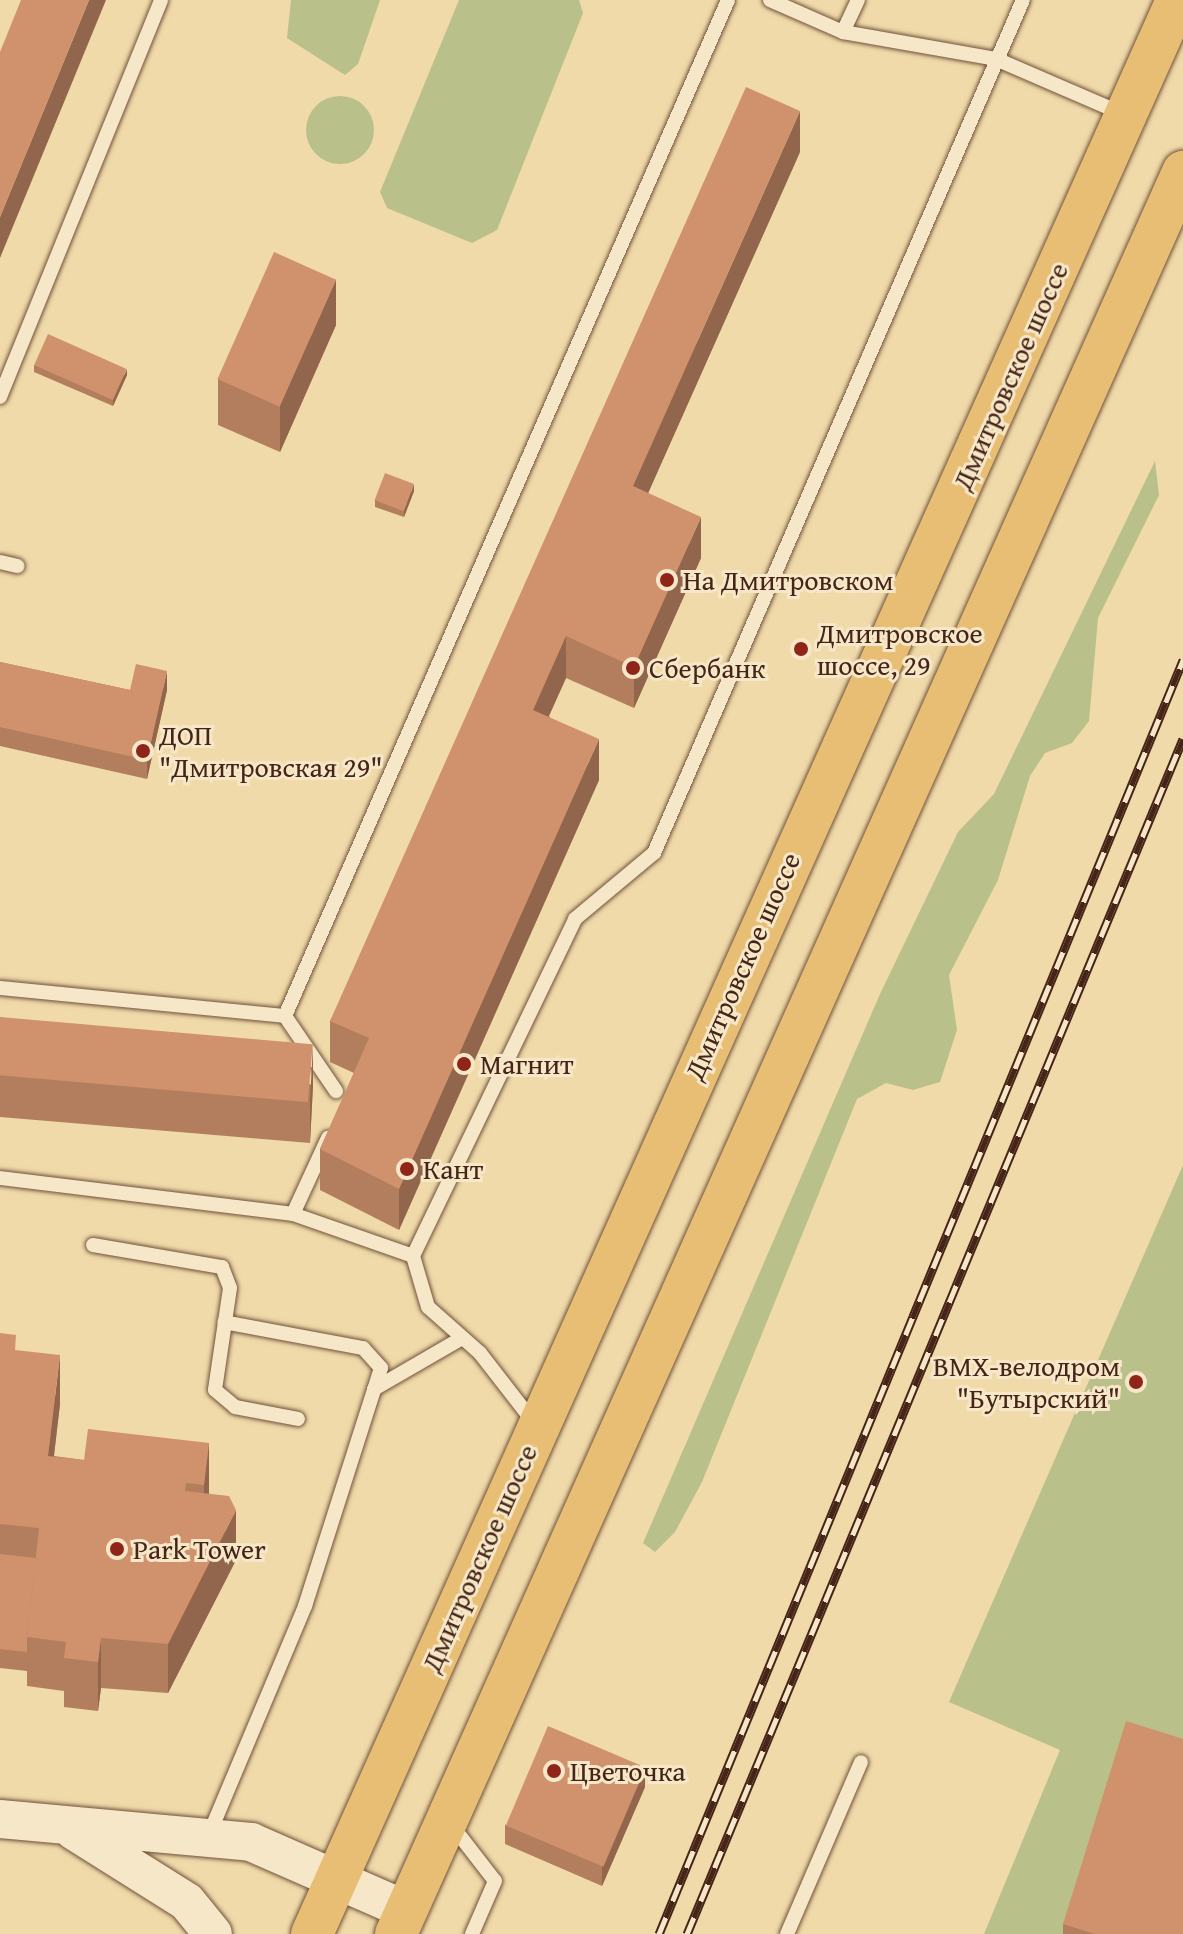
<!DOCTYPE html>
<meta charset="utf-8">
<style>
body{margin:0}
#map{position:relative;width:1183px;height:1934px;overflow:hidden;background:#f0daa9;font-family:"Gentium Book Plus",serif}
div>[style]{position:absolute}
.green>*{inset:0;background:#b9c089}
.round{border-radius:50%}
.roads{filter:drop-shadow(0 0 2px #70523c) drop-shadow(0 0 2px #70523c)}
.lane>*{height:14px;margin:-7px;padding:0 7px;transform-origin:7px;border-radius:7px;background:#f5e7c7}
.secondary>*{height:38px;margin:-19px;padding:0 19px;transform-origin:19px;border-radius:19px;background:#f5e7c7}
.primary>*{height:42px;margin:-21px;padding:0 21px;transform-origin:21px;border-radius:21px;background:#e8bd74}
.rail>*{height:9px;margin-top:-4.5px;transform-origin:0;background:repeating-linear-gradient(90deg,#f5e7c7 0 18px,#462518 0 36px);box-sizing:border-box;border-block:2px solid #462518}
.wall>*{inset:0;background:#b37e5d}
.shaded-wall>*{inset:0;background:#92664c}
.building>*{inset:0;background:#d0926c;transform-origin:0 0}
.dots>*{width:22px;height:22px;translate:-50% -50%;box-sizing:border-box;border:4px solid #f5e7c7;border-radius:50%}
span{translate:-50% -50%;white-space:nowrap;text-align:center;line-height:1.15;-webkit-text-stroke:6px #f5e7c7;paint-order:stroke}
.street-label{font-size:28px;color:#462518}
.poi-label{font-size:28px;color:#462518}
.left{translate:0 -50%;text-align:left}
.right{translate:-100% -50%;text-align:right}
</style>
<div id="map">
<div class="green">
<div style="clip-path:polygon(291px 0,380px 0,358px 64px,345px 75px,287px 38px)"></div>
<div style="clip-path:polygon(459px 0,579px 0,583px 13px,497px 230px,472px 243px,387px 208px,380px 192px)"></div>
<div class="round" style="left:306px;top:96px;width:68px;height:68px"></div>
<div style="clip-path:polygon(1155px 461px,1159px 495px,1098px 618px,1089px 721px,1072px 743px,1045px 753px,1030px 776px,998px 880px,949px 975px,957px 1030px,940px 1082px,913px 1090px,886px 1083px,857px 1099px,702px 1482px,675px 1532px,655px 1552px,643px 1543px,880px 994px,958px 832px,994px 794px)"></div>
<div style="clip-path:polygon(1183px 1165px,1183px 1934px,984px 1934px,1060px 1750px,949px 1702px)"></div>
</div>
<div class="roads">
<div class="lane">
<div style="left:770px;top:0;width:80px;rotate:23.7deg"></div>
<div style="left:843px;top:32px;width:155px;rotate:10deg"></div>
<div style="left:996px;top:59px;width:136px;rotate:23.4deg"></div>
<div style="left:843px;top:32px;width:35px;rotate:-65deg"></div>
<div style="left:0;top:397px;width:428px;rotate:-67.9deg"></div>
<div style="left:0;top:562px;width:18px;rotate:13deg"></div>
<div style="left:0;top:988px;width:286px;rotate:5.6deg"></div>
<div style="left:285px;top:1016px;width:1108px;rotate:-66.44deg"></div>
<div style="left:285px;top:1016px;width:91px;rotate:55.8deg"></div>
<div style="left:0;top:1178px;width:295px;rotate:7deg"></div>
<div style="left:293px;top:1214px;width:127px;rotate:19.3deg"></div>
<div style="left:293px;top:1214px;width:84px;rotate:-65.3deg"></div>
<div style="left:93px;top:1245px;width:131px;rotate:9.7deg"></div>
<div style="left:222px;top:1267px;width:22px;rotate:69deg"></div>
<div style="left:230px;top:1288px;width:103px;rotate:98.4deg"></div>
<div style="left:215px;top:1390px;width:26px;rotate:40deg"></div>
<div style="left:235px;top:1407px;width:64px;rotate:10.8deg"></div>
<div style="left:374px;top:1389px;width:102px;rotate:-30.1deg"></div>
<div style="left:535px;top:1424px;width:90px;rotate:-127.8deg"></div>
<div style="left:480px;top:1353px;width:69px;rotate:-138.5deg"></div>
<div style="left:428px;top:1307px;width:53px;rotate:-106.4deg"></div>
<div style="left:413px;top:1256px;width:374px;rotate:-64.3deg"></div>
<div style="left:575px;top:919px;width:103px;rotate:-39.9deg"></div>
<div style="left:654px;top:853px;width:929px;rotate:-66.61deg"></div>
<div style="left:450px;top:1823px;width:73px;rotate:52.2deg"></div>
<div style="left:495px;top:1881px;width:58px;rotate:113.5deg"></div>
<div style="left:208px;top:1837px;width:251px;rotate:-67.2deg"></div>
<div style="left:305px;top:1606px;width:250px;rotate:-72.3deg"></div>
<div style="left:381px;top:1368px;width:27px;rotate:-132deg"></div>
<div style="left:363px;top:1348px;width:141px;rotate:-169.4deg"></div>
<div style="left:787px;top:1934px;width:187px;rotate:-66.7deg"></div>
</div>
<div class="secondary">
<div style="left:0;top:1819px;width:252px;rotate:5.2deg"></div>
<div style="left:251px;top:1842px;width:169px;rotate:23.7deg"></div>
<div style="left:74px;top:1831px;width:133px;rotate:32.1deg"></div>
<div style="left:187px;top:1902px;width:41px;rotate:50.9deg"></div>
</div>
<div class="primary">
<div style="left:312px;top:1934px;width:2119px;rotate:-65.9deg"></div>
<div style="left:396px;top:1934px;width:1930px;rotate:-65.93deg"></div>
</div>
</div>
<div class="rail">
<div style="left:659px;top:1934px;width:1378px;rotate:-67.64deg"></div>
<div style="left:687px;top:1934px;width:1294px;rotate:-67.46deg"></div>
</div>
<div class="wall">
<div style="clip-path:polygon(800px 152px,648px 493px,701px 558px,634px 708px,566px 678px,549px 716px,599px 780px,399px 1230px,320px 1190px,320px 1149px,354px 1073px,330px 1062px,330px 1021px)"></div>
<div style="clip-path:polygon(336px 325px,280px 452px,218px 425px,218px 379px)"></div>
<div style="clip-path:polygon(34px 365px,127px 375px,113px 406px,34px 372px)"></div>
<div style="clip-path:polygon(414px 491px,404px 517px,375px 507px,375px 500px)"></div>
<div style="clip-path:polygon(0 662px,130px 690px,167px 690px,147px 779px,0 746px)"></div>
<div style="clip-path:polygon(0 1017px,313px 1085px,310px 1143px,0 1117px)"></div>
<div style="clip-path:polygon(0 1333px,16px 1351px,60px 1404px,54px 1456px,84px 1460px,209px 1443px,209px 1494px,236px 1560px,168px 1693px,101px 1688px,98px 1711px,64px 1707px,64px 1691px,27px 1686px,27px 1671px,0 1668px)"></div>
<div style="clip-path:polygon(645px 1787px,602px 1886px,505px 1844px,505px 1825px)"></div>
<div style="clip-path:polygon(1063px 1924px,1183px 1934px,1063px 1934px)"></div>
</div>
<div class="shaded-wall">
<div style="clip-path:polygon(89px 0,106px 0,0 258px,0 217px)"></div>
<div style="clip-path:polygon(800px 111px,800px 152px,633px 527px,633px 486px)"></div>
<div style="clip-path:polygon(336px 279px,336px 325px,280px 452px,280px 406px)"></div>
<div style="clip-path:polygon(127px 369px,127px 375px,113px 406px,113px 400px)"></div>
<div style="clip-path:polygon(414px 484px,414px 491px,404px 517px,404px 511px)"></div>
<div style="clip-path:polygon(701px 517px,701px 558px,634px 708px,634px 667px)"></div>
<div style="clip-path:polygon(566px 636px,566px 678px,533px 751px,533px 710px)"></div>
<div style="clip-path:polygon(167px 671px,167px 690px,147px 779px,147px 760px)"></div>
<div style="clip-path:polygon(599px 739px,599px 780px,399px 1230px,399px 1189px)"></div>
<div style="clip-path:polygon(313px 1044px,313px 1085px,310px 1143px,310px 1101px)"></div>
<div style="clip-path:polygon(60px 1355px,60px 1404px,48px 1505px,48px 1456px)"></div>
<div style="clip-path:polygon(209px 1443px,209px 1492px,204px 1534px,204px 1485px)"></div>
<div style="clip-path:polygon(236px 1510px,236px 1560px,168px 1693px,168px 1644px)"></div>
<div style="clip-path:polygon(101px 1638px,101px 1688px,98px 1711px,98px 1662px)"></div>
<div style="clip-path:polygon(645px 1768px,645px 1787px,602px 1886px,602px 1867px)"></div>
</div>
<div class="building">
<div style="clip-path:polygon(21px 0,89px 0,0 217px,0 52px)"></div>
<div style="clip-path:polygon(746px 87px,800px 111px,633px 486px,701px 517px,634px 667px,566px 636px,533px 710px,599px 739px,399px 1189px,320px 1149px,369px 1038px,330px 1021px)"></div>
<div style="left:274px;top:252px;width:68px;height:139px;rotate:24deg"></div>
<div style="left:48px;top:334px;width:86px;height:34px;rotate:24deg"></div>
<div style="left:385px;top:473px;width:31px;height:29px;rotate:21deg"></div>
<div style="clip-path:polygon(0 662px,130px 690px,136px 664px,167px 671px,147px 760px,0 727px)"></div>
<div style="left:0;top:1017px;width:314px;height:58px;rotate:5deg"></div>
<div style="clip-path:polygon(0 1333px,16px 1335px,15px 1350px,60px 1355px,48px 1456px,84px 1460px,88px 1429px,209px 1443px,204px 1485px,186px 1483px,185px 1491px,229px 1496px,236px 1510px,168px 1644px,101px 1638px,98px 1662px,64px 1658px,66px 1642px,27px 1637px,39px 1528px,0 1524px)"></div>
<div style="clip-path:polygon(0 1554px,36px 1558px,27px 1637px,27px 1652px,0 1649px)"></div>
<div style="clip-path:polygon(1126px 1721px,1183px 1739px,1183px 1934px,1095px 1934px,1063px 1924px)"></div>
<div style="left:548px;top:1726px;width:106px;height:108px;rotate:23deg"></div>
</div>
<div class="dots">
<div style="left:667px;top:580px;background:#8f2418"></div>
<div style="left:801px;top:649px;background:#8f2418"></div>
<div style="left:633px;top:668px;background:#8f2418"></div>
<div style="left:143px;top:751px;background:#8f2418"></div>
<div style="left:464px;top:1064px;background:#8f2418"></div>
<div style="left:407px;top:1169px;background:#8f2418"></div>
<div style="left:1136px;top:1382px;background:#8f2418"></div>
<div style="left:117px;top:1549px;background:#8f2418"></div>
<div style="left:554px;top:1771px;background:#8f2418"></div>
</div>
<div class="street-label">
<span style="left:1010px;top:376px;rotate:-66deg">Дмитровское шоссе</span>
<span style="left:742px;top:966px;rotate:-66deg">Дмитровское шоссе</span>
<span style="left:479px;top:1558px;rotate:-66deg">Дмитровское шоссе</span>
</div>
<div class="poi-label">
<span class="left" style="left:683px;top:580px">На Дмитровском</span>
<span class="left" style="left:817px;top:649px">Дмитровское<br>шоссе, 29</span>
<span class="left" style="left:649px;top:668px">Сбербанк</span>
<span class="left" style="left:159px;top:751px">ДОП<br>"Дмитровская 29"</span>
<span class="left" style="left:480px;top:1064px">Магнит</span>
<span class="left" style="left:423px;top:1169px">Кант</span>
<span class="right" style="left:1120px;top:1382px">BMX-велодром<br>"Бутырский"</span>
<span class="left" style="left:133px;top:1549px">Park Tower</span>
<span class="left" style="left:570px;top:1771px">Цветочка</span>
</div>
</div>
